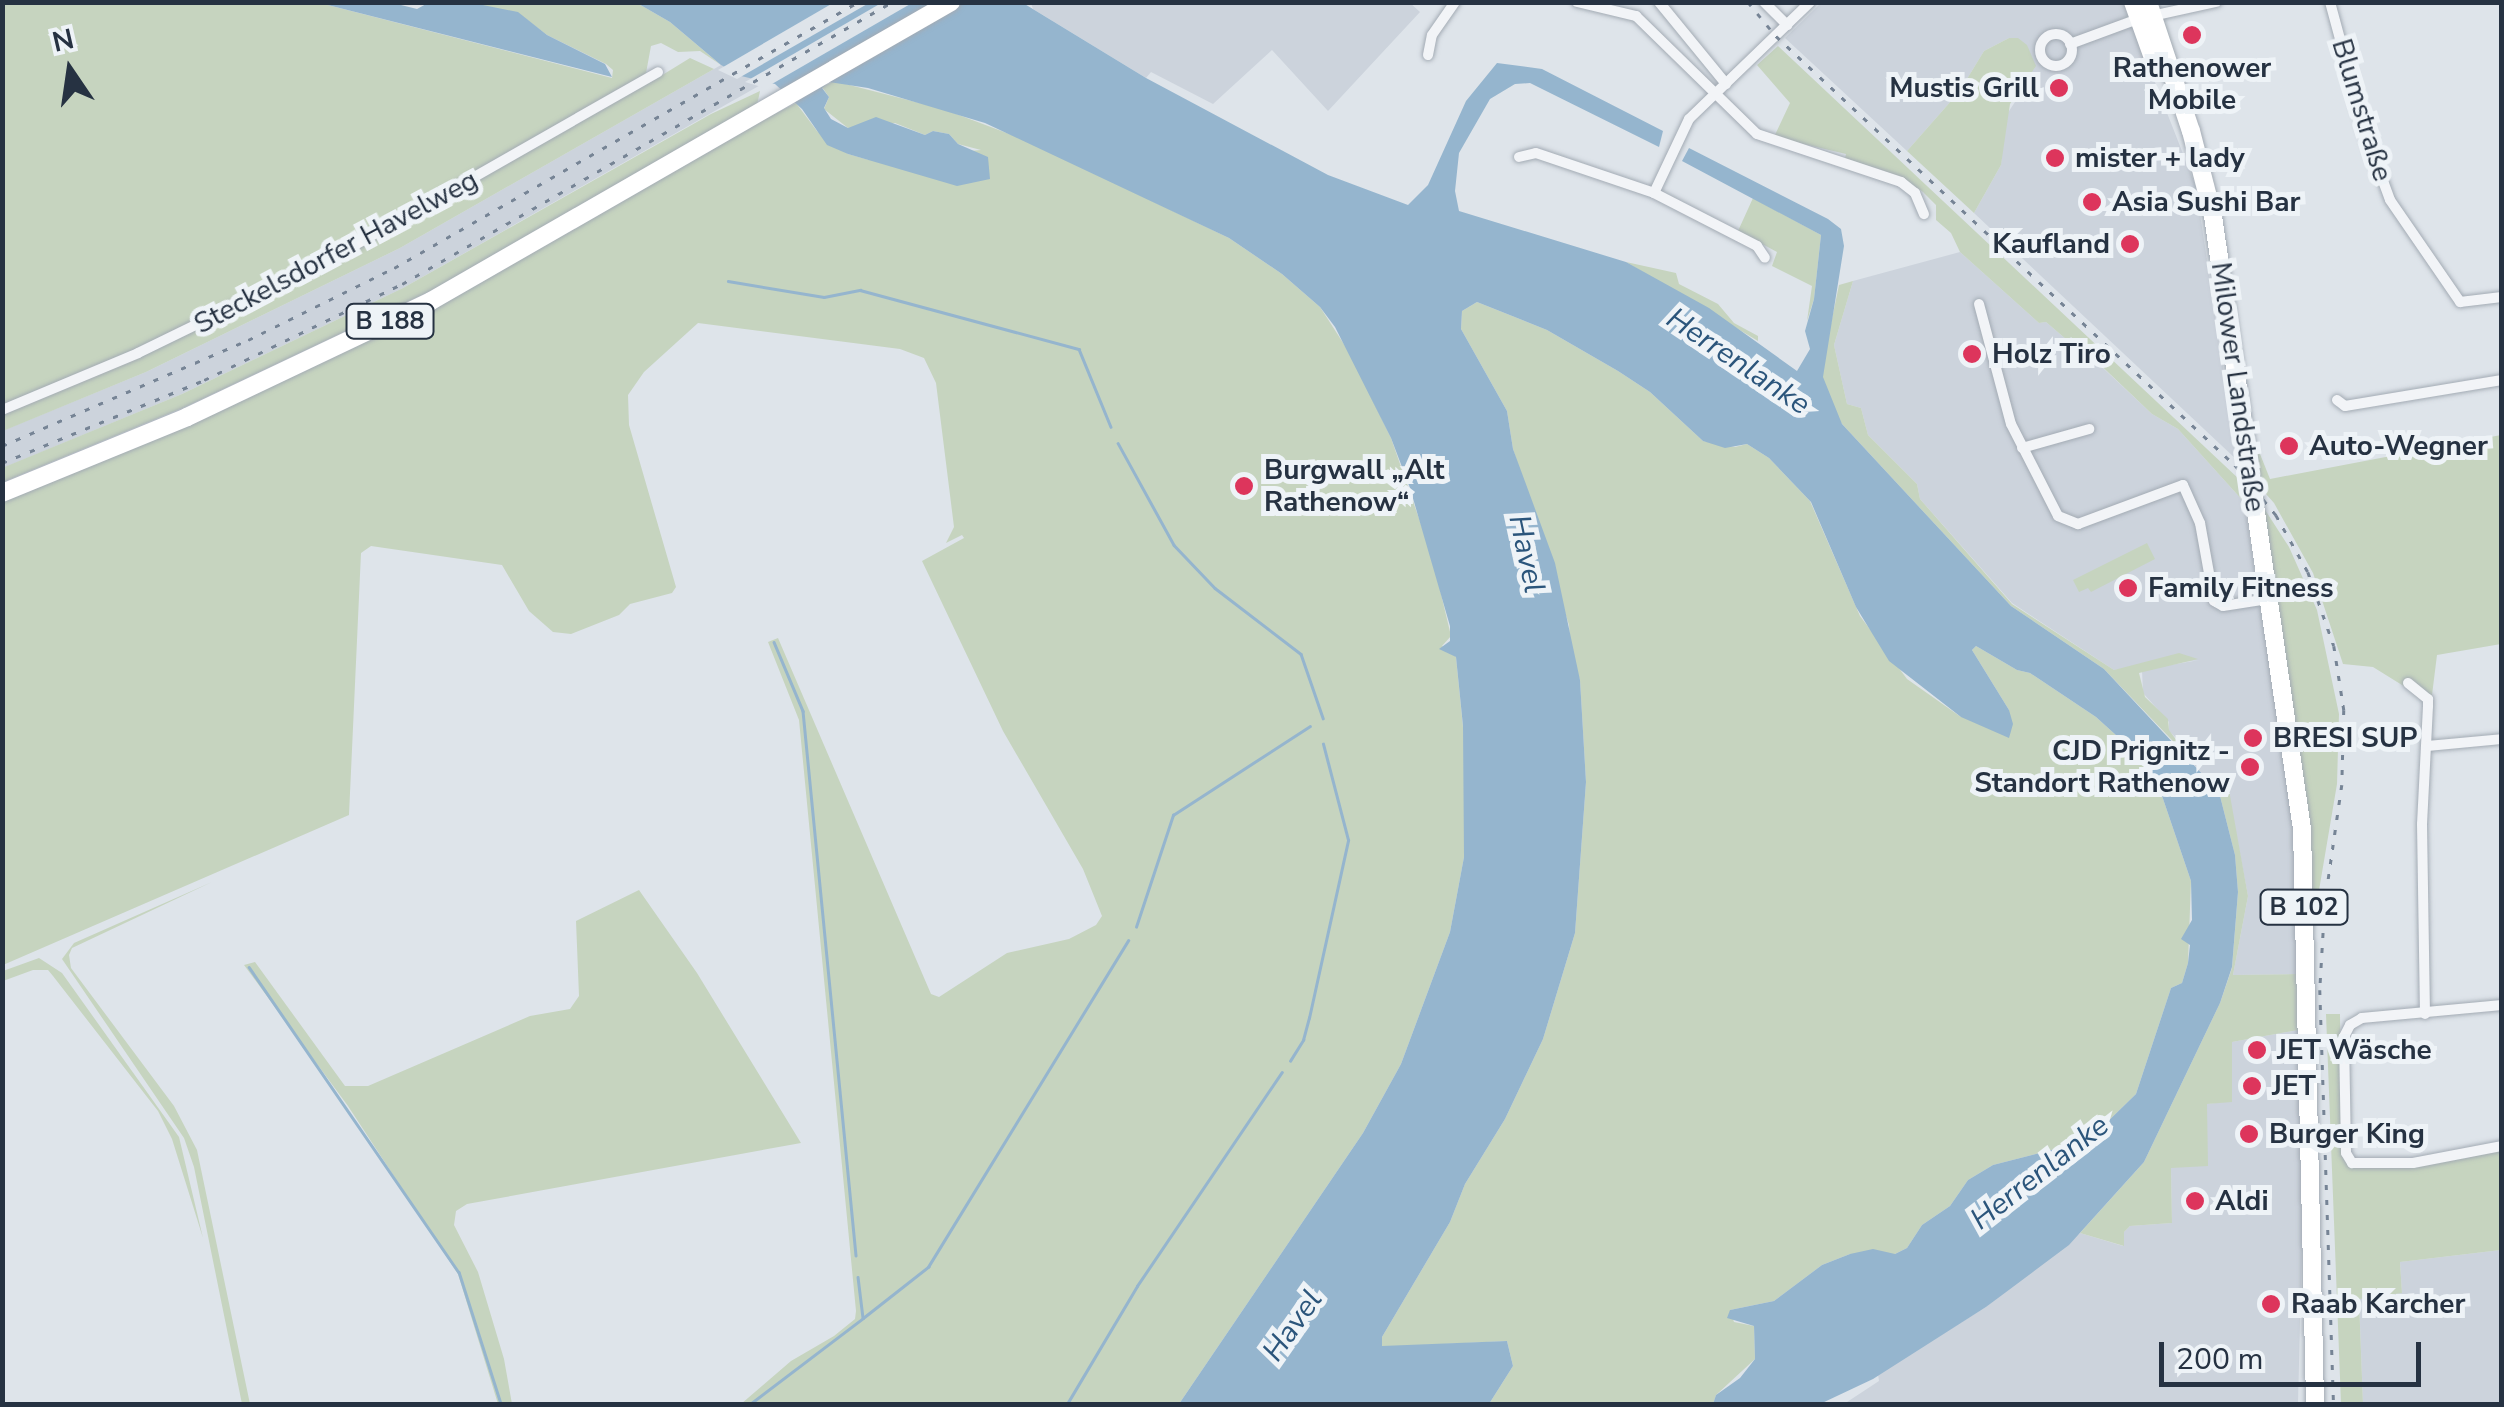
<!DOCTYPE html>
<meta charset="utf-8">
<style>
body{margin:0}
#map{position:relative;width:2504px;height:1407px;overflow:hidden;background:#dee4ea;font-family:"Nunito Sans",sans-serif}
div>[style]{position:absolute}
.built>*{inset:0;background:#ccd3dc}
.green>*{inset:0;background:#c6d4bf}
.water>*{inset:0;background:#95b5ce}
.pier>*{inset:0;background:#dee4ea}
.stream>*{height:2.5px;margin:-1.25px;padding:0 1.25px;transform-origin:1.25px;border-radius:1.25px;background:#95b5ce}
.roads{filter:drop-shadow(0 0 2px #a3abb4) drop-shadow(0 0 2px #a3abb4)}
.minor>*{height:10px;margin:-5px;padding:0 5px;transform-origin:5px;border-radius:5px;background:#f2f4f7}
.minor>.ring{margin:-5px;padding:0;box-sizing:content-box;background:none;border:10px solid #f2f4f7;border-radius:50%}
.primary>*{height:18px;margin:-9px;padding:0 9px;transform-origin:9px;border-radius:9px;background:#fff}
.rail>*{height:2.5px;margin-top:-1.25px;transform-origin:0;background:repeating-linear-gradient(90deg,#768495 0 5px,transparent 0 15px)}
.dots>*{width:28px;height:28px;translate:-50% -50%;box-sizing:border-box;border:5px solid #eef3f7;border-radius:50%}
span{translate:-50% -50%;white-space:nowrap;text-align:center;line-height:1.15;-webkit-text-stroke:10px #eef3f7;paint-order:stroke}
.shield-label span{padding:2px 8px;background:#eef3f7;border:2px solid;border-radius:8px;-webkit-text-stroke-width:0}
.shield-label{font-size:25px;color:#263242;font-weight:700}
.poi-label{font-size:28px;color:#263242;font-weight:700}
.right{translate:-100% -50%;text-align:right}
.left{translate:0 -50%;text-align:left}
.street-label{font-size:28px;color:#263242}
.water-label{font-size:30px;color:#2b557b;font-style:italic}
.frame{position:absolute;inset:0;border:5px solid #263242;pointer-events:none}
.north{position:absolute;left:20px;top:20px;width:100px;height:100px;-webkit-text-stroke:8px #eef3f7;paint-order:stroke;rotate:347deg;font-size:28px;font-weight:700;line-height:40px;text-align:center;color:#263242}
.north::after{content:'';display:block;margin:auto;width:35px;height:45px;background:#263242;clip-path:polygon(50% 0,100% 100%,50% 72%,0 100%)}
.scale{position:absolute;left:2159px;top:1342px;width:262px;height:45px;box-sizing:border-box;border:5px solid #263242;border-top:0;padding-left:12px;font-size:30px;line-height:35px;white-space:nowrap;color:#263242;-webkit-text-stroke:8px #eef3f7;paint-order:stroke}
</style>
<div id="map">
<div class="built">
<div style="clip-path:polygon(1409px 2px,1420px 12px,1328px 111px,1272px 50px,1213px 104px,1151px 72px,1146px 78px,1033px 9px,1031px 3px)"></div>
<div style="clip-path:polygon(1821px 3px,2124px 3px,2196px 187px,2237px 460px,1974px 213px,2001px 165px,2005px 117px,2027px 84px,2009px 38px,1984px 51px,1959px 92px,1907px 151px,1785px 38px)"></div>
<div style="clip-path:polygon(721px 65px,764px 83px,403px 288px,182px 394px,3px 468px,2px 431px,146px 372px,400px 248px)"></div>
<div style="clip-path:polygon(1960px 252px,2039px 323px,2046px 322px,2067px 340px,2070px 337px,2152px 414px,2178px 429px,2244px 502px,2296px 838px,2297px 974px,2233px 975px,2248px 896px,2228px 790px,2219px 792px,2201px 777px,2186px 748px,2169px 731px,2169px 722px,2143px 693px,2142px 670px,2199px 660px,2114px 670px,2012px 603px,1920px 499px,1917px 484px,1868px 435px,1861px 408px,1847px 404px,1834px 345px,1853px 281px)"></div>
<div style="clip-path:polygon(2298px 1030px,2303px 1198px,2298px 1404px,1844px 1404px,1879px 1381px,1878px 1374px,1986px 1307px,2080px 1233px,2123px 1246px,2124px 1232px,2130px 1226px,2172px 1223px,2171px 1168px,2207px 1104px,2232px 1101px,2232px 1042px)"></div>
<div style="clip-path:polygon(2501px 1250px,2501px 1404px,2363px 1404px,2359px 1298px,2402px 1293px,2400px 1262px)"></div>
</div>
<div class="green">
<div style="clip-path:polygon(2px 3px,320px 3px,612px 78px,613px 70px,606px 64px,547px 35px,518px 13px,468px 3px,637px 3px,670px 22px,721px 65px,700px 51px,678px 52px,661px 43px,651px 46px,646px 73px,651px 82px,690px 58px,714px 69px,400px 248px,146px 372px,3px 431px,3px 415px,137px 357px,3px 406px)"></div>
<div style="clip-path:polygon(2009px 38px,2018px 38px,2027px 45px,2036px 66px,2010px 104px,2001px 165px,1974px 213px,1907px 151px,1959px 92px,1984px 51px)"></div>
<div style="clip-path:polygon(1778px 46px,2240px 480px,2244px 502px,2178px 429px,2152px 414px,2071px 337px,2067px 340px,2046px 322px,2039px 323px,1960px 252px,1951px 233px,1936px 220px,1936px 205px,1923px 192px,1905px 180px,1845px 159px,1846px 154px,1774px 137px,1790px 103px,1757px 65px)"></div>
<div style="clip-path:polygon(834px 81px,943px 109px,1023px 139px,1229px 238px,1282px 274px,1320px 307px,1349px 352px,1391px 438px,1432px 556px,1451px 636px,1442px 646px,1456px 657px,1465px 747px,1464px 857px,1450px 932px,1401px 1064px,1363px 1133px,1179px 1404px,741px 1404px,791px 1361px,834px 1336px,855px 1319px,856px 1311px,799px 720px,768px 642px,778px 638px,931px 994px,939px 997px,1007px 953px,1069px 939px,1096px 925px,1102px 916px,1083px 869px,1003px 731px,922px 561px,964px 538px,962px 535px,946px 543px,954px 527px,936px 383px,924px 358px,900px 349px,698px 323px,644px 372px,628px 395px,629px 425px,676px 587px,672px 593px,630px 604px,619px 615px,571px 634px,553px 632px,529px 611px,502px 565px,371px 546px,361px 553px,349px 815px,3px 965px,3px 499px,129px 448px,796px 103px,817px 131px,848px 154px,869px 160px,981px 150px,958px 144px,949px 134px,933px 131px,925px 135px,895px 123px,848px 128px,824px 109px,829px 97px,822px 87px)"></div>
<div style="clip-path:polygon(760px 91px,757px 105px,441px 286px,185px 407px,3px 482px,2px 468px,182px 394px,403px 288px,711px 114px)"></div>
<div style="clip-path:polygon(1753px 198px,1821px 235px,1814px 299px,1807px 321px,1812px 286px,1772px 266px,1777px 252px,1738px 231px)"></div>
<div style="clip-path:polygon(1626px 262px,1676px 273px,1679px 284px,1718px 304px,1734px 323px,1758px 336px,1758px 341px)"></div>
<div style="clip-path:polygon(1853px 281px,1834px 345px,1847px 404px,1861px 408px,1868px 435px,1917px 484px,1920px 499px,2012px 604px,2114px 670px,2179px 653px,2198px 659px,2139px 673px,2145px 697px,2168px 719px,2169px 730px,2191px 760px,2104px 669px,2011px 606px,1842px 424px,1818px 386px,1839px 285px)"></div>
<div style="clip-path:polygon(1477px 302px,1547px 330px,1618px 371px,1650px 392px,1703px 441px,1735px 447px,1747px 444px,1769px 458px,1810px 501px,1860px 616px,1907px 679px,1961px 717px,2009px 710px,1972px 650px,1976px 646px,2017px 670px,2030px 673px,2096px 717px,2138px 755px,2159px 787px,2191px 881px,2188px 963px,2182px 983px,2171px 988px,2136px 1094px,2099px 1130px,2063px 1147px,1993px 1165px,1968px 1180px,1950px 1206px,1922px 1225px,1907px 1248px,1895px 1254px,1850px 1254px,1822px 1265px,1774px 1301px,1730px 1310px,1734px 1322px,1754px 1326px,1755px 1359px,1716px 1395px,1713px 1404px,1489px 1404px,1513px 1366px,1507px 1341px,1382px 1347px,1382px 1337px,1450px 1222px,1465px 1184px,1505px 1119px,1543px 1039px,1575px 933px,1586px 782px,1580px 680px,1571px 655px,1569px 625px,1513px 449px,1507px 411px,1461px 329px,1462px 311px)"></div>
<div style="clip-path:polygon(2501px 435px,2501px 644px,2437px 655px,2431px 703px,2373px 667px,2343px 664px,2313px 573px,2274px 503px,2258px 485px,2256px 444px,2270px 479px)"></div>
<div style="clip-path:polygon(2260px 502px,2289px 547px,2317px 610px,2339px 714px,2337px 784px,2315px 914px,2310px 915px,2311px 833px)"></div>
<div style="clip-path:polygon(2147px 543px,2155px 559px,2091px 592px,2088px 588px,2079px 592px,2073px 580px)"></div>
<div style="clip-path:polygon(2229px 790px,2248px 896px,2233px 975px,2297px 974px,2298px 1030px,2232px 1042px,2232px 1102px,2207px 1104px,2208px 1166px,2171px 1168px,2172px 1223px,2130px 1226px,2124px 1232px,2124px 1246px,2080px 1233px,2144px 1162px,2220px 1003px,2232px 968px,2238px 892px,2235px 855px,2219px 792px)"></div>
<div style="clip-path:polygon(212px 882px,72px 948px,69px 955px,71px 968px,174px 1106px,197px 1150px,250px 1404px,242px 1404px,194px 1167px,184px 1138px,62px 959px,74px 943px)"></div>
<div style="clip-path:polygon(639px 890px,697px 973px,801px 1143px,467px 1204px,456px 1211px,454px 1225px,478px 1272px,504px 1359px,512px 1404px,498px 1404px,458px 1274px,348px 1106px,244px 965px,255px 962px,345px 1086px,368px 1086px,530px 1016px,570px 1009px,579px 996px,576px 921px)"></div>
<div style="clip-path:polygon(39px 958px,62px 973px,179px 1137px,203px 1238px,172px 1139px,158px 1111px,53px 976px,48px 970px,33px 970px,3px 981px,3px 971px)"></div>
<div style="clip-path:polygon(2326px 1014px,2340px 1014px,2342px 1152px,2352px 1166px,2501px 1149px,2501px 1250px,2400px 1262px,2402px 1293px,2359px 1299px,2363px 1404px,2341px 1404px)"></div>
</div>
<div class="water">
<div style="clip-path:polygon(468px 2px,518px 12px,547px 35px,605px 64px,612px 77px,320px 3px,393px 3px,417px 9px,428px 3px)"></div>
<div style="clip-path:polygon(637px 3px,1023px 3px,1146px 78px,1328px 175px,1408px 205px,1428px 185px,1466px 101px,1497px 63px,1542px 69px,1663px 131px,1659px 147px,1530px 83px,1515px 84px,1490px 99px,1459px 153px,1455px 191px,1459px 211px,1626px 262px,1709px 308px,1797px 371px,1810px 349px,1805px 331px,1814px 299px,1821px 235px,1682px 161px,1689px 148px,1828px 219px,1841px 229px,1844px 246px,1823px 377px,1842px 424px,2011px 606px,2104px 669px,2219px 792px,2235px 855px,2238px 892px,2232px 967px,2220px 1003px,2144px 1162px,2069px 1245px,1986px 1307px,1873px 1379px,1820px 1404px,1713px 1404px,1716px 1395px,1740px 1378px,1755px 1359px,1754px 1326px,1727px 1318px,1730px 1310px,1774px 1301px,1822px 1265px,1850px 1254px,1873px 1249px,1895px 1254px,1907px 1248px,1922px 1225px,1950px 1206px,1968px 1180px,1993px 1165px,2063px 1147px,2099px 1130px,2136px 1094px,2171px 988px,2182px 983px,2188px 963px,2190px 945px,2181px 939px,2192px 920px,2191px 881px,2159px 787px,2138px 755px,2096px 717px,2030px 673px,2017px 670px,1976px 646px,1972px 650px,2009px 710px,2013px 724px,2009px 738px,1961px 717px,1889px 661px,1856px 607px,1811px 502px,1769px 458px,1747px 444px,1725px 448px,1703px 441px,1650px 392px,1618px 371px,1547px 330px,1477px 302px,1462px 311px,1461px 329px,1507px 411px,1513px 449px,1555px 563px,1580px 680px,1586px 782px,1575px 933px,1543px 1039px,1505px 1119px,1465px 1184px,1450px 1222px,1382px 1337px,1382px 1346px,1507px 1341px,1513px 1366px,1489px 1404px,1179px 1404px,1363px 1133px,1401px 1064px,1450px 932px,1464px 857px,1463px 726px,1456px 657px,1439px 649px,1450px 641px,1450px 626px,1410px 488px,1391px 438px,1335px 327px,1320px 307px,1282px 274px,1229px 238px,985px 123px,868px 88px,829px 82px,822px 88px,829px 97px,824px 108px,831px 119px,848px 128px,876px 117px,925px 135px,933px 131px,949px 134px,958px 144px,988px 157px,990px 179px,957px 186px,848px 154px,827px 145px,802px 109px,775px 84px,741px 76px,721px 65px,670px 22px)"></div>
</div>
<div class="pier">
<div style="clip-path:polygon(883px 2px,912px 3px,765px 88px,745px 82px)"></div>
<div style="clip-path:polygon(833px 3px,869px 3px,737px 79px,718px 70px)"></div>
</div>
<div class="stream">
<div style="left:728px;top:281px;width:97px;rotate:9.5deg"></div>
<div style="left:824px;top:297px;width:37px;rotate:-11deg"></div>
<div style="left:860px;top:290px;width:227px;rotate:15.1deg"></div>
<div style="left:1079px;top:349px;width:84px;rotate:67.7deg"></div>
<div style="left:1118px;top:443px;width:116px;rotate:61.2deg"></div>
<div style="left:1174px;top:545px;width:59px;rotate:46.4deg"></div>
<div style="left:1215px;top:588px;width:108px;rotate:37.5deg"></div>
<div style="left:1301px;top:654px;width:68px;rotate:71deg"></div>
<div style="left:774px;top:642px;width:75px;rotate:67.2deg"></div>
<div style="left:803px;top:711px;width:547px;rotate:84.44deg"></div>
<div style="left:1136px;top:927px;width:118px;rotate:-71.7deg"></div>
<div style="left:1173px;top:815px;width:163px;rotate:-33deg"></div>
<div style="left:249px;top:967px;width:370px;rotate:55.5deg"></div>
<div style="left:459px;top:1272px;width:139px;rotate:72.3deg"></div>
<div style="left:1290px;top:1061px;width:25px;rotate:-58deg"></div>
<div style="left:1303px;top:1040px;width:23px;rotate:-75deg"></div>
<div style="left:1309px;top:1018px;width:182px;rotate:-77.6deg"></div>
<div style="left:1348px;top:840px;width:99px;rotate:-104.6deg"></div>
<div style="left:858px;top:1277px;width:41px;rotate:83deg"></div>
<div style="left:863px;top:1318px;width:83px;rotate:-38.1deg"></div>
<div style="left:928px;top:1267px;width:383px;rotate:-58.5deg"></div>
<div style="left:750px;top:1404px;width:141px;rotate:-37.2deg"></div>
<div style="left:1067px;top:1404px;width:137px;rotate:-59.3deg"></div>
<div style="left:1137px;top:1286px;width:258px;rotate:-55.9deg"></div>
</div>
<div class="roads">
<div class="minor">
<div style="left:1577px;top:2px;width:61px;rotate:13.3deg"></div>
<div style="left:1636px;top:16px;width:169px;rotate:44.3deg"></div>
<div style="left:1757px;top:134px;width:152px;rotate:18.4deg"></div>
<div style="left:1901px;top:182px;width:18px;rotate:38deg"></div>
<div style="left:1915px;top:193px;width:23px;rotate:67deg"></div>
<div style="left:1659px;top:2px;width:106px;rotate:50.7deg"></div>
<div style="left:1764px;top:2px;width:33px;rotate:45deg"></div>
<div style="left:2330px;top:2px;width:135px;rotate:74.9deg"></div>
<div style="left:2365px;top:132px;width:72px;rotate:69.8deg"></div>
<div style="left:2390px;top:200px;width:124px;rotate:55.5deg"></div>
<div style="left:2460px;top:302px;width:42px;rotate:-6.8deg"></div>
<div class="ring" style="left:2040px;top:34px;width:22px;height:22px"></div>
<div style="left:2070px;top:44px;width:72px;rotate:-20.2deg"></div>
<div style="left:2138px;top:19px;width:80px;rotate:-12.3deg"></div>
<div style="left:1428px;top:55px;width:20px;rotate:-79deg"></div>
<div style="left:1432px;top:35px;width:40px;rotate:-55.1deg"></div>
<div style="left:1519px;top:157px;width:17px;rotate:-13deg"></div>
<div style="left:1536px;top:153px;width:125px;rotate:18.7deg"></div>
<div style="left:1654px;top:193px;width:116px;rotate:27.2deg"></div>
<div style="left:1757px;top:246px;width:14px;rotate:56deg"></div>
<div style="left:1654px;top:193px;width:82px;rotate:-64.7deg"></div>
<div style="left:1689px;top:119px;width:168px;rotate:-44deg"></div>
<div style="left:1979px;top:304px;width:124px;rotate:75.1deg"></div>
<div style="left:2011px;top:424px;width:103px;rotate:62.9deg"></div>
<div style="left:2058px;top:516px;width:22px;rotate:22deg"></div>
<div style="left:2078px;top:524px;width:112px;rotate:-20.4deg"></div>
<div style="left:2183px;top:485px;width:42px;rotate:65.9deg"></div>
<div style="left:2200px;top:523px;width:79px;rotate:79.8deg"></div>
<div style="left:2214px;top:601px;width:10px;rotate:29deg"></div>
<div style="left:2223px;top:606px;width:47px;rotate:-8.7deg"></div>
<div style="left:2337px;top:400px;width:10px;rotate:37deg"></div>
<div style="left:2345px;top:406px;width:159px;rotate:-9.4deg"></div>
<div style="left:2px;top:410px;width:147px;rotate:-22.7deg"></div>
<div style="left:138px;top:353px;width:210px;rotate:-26deg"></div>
<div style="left:327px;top:261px;width:381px;rotate:-29.7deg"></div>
<div style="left:2022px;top:448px;width:70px;rotate:-15.8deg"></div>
<div style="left:2408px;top:683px;width:26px;rotate:39deg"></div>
<div style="left:2428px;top:699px;width:7px;rotate:90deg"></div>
<div style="left:2428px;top:706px;width:118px;rotate:92.9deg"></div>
<div style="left:2422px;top:824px;width:190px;rotate:89.1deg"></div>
<div style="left:2427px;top:746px;width:75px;rotate:-5.3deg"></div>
<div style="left:2502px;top:1005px;width:141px;rotate:174.7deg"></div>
<div style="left:2362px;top:1018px;width:14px;rotate:150deg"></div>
<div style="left:2350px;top:1025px;width:13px;rotate:117deg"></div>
<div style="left:2344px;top:1037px;width:116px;rotate:89deg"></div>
<div style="left:2346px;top:1153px;width:12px;rotate:59deg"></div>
<div style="left:2352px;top:1163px;width:61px"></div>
<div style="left:2413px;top:1163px;width:91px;rotate:-10.8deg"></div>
</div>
<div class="primary">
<div style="left:2133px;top:2px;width:56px;rotate:70.3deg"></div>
<div style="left:2148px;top:2px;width:136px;rotate:71.6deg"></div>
<div style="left:2191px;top:131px;width:88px;rotate:75.5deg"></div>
<div style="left:2213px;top:216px;width:619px;rotate:81.74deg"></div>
<div style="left:2302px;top:829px;width:575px;rotate:88.7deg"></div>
<div style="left:2px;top:493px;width:200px;rotate:-22.3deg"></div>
<div style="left:187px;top:417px;width:270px;rotate:-25.4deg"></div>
<div style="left:431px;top:301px;width:600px;rotate:-29.9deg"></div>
</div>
</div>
<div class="rail">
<div style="left:1748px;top:2px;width:44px;rotate:50.5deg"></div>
<div style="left:1776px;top:36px;width:628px;rotate:43.07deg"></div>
<div style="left:2235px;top:465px;width:65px;rotate:50.6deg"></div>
<div style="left:2276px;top:515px;width:65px;rotate:60.7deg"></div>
<div style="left:2308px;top:572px;width:78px;rotate:70.6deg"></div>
<div style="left:2334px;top:646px;width:65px;rotate:81.1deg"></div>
<div style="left:2344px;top:710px;width:75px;rotate:91.5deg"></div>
<div style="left:2342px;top:785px;width:119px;rotate:98.2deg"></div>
<div style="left:2325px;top:903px;width:87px;rotate:93.3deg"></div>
<div style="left:2320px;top:990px;width:414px;rotate:88.1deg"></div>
<div style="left:2px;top:446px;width:268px;rotate:-23.3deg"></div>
<div style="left:248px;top:340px;width:163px;rotate:-26.3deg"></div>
<div style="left:394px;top:268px;width:535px;rotate:-29.82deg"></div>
<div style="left:2px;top:463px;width:218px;rotate:-22.3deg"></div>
<div style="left:204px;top:380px;width:220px;rotate:-25.9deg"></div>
<div style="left:402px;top:284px;width:565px;rotate:-29.92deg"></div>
</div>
<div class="dots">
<div style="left:2192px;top:35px;background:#dd355c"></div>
<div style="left:2059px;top:88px;background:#dd355c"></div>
<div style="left:2055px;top:158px;background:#dd355c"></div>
<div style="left:2092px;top:202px;background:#dd355c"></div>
<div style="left:2130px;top:244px;background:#dd355c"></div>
<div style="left:1972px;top:354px;background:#dd355c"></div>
<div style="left:2289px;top:446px;background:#dd355c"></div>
<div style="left:1244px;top:486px;background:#dd355c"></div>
<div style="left:2128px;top:588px;background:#dd355c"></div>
<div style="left:2253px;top:738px;background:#dd355c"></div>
<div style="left:2250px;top:767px;background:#dd355c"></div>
<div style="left:2257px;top:1050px;background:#dd355c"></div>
<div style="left:2252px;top:1086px;background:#dd355c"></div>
<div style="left:2249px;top:1134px;background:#dd355c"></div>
<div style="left:2195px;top:1201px;background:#dd355c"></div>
<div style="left:2271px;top:1304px;background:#dd355c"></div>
</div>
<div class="shield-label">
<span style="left:390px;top:321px">B 188</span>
<span style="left:2304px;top:907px">B 102</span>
</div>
<div class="poi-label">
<span style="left:2192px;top:84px">Rathenower<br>Mobile</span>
<span class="right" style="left:2039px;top:88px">Mustis Grill</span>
<span class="left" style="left:2075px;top:158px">mister + lady</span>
<span class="left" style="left:2112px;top:202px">Asia Sushi Bar</span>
<span class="right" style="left:2110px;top:244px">Kaufland</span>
<span class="left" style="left:1992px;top:354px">Holz Tiro</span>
<span class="left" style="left:2309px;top:446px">Auto-Wegner</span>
<span class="left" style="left:1264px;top:486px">Burgwall „Alt<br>Rathenow“</span>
<span class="left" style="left:2148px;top:588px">Family Fitness</span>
<span class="left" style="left:2273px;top:738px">BRESI SUP</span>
<span class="right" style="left:2230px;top:767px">CJD Prignitz -<br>Standort Rathenow</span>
<span class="left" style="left:2277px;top:1050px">JET Wäsche</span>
<span class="left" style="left:2272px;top:1086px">JET</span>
<span class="left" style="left:2269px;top:1134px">Burger King</span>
<span class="left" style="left:2215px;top:1201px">Aldi</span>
<span class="left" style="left:2291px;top:1304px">Raab Karcher</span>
</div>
<div class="street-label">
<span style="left:2362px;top:110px;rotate:73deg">Blumstraße</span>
<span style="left:336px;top:252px;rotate:-28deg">Steckelsdorfer Havelweg</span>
<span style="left:2238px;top:387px;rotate:82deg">Milower Landstraße</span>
</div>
<div class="water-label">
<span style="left:1738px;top:362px;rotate:34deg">Herrenlanke</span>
<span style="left:1526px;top:554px;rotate:78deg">Havel</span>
<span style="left:2040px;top:1173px;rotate:-38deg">Herrenlanke</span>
<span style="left:1293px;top:1326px;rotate:-55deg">Havel</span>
</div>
<div class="frame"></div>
<div class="north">N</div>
<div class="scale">200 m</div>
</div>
